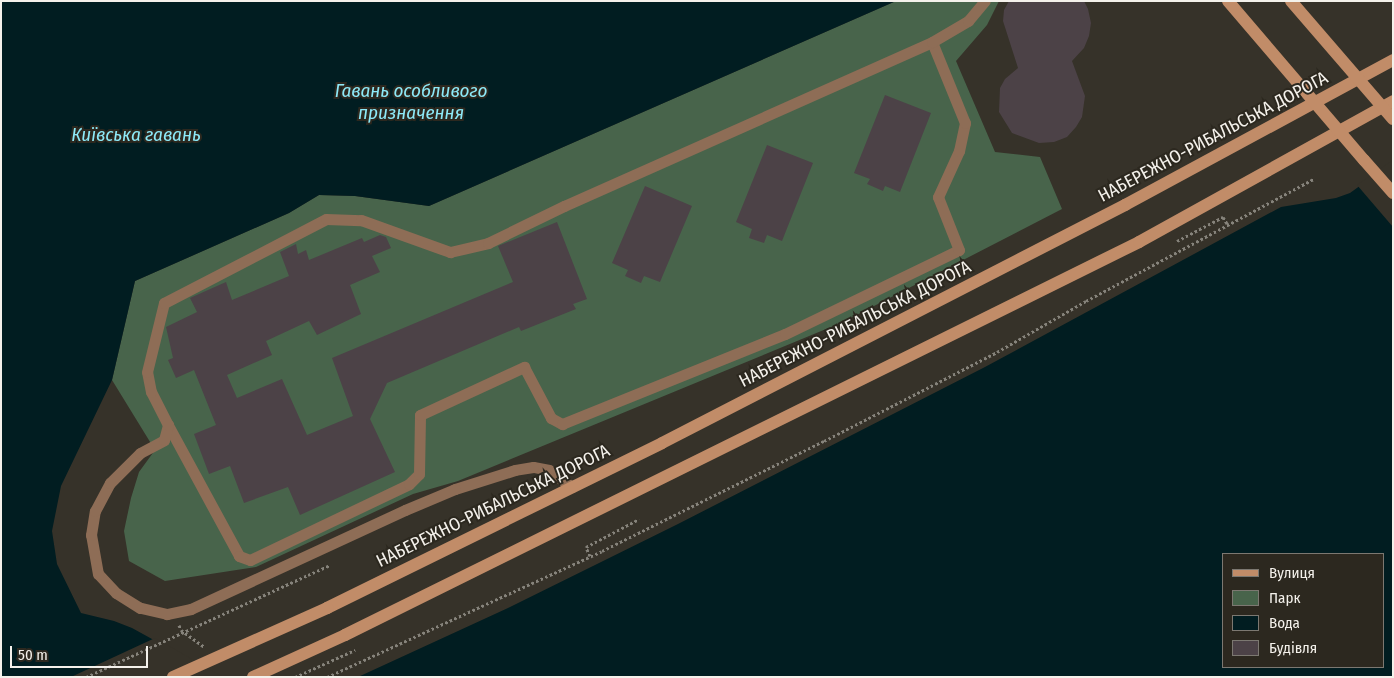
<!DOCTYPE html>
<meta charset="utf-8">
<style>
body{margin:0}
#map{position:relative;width:1394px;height:678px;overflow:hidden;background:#363229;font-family:"Fira Sans Condensed",sans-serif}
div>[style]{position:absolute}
.green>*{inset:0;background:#48644b}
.water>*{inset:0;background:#011d21}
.pier>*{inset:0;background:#363229}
.building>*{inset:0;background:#4c4247}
.path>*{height:3px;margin-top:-1.5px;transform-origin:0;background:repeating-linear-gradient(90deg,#86837b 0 2.5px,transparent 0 5px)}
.lane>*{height:11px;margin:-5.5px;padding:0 5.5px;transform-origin:5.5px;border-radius:5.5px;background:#8e6d56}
.secondary>*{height:12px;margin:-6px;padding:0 6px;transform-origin:6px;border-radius:6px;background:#c18c68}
.path-bridge>*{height:3px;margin-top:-1.5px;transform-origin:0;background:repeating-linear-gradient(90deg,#86837b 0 2.5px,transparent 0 5px)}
.secondary-bridge>*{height:12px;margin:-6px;padding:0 6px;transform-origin:6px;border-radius:6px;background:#c18c68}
span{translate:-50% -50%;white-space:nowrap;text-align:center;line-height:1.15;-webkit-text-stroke:4px #2c281f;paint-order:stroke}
.street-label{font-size:18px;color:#f4f1eb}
.water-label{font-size:19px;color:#8de9f7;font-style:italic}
.frame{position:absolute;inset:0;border:2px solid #f4f1eb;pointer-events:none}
.legend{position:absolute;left:1222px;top:553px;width:162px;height:115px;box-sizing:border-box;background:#2c281f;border:1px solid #7c7871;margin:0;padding:6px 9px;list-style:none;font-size:15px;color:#f4f1eb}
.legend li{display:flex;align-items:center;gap:10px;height:25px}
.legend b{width:25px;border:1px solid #7c7871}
.scale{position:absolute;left:10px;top:646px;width:138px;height:22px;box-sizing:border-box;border:2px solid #f4f1eb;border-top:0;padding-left:6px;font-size:15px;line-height:18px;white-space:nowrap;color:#f4f1eb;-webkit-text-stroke:4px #2c281f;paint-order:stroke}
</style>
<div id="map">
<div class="green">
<div style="clip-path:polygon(896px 1px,999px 1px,987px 25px,956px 61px,995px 152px,1040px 157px,1062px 209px,843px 322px,458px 481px,413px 494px,256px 567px,165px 581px,129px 561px,124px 531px,131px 498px,139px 472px,155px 450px,112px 380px,135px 281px,289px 213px,319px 195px,355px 196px,429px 206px)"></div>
</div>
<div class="water">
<div style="clip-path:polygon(1px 1px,896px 1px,429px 206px,355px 196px,319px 195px,289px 213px,135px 281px,112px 380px,61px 486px,52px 531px,57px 564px,81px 613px,114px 621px,132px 628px,221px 677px,1px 677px)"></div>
<div style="clip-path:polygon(evenodd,1393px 162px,1393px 677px,358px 677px,508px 608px,678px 524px,985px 367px,1281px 207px,1336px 198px,1350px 193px,1393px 162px,1223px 554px,1383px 554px,1383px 667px,1223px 667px,1223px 554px)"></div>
</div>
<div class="pier">
<div style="clip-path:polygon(1393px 160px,1393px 227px,1357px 185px)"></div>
<div style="clip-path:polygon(155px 638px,223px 677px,71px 677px)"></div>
</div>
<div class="building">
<div style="clip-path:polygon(1009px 1px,1084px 1px,1088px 9px,1091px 23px,1089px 36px,1084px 48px,1072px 61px,1085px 96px,1082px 117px,1076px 127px,1067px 137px,1054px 142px,1039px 143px,1012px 133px,999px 112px,1000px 88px,1005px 79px,1018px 68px,1003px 21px,1004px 10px)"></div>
<div style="clip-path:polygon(885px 95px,931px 113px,900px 192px,885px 186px,883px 191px,867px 184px,870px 179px,854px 173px)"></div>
<div style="clip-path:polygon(767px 145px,813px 163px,782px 241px,767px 235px,764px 243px,749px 238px,752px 229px,736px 222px)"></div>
<div style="clip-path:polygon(645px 186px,692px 206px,660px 282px,644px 276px,641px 283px,625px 276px,628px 270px,612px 263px)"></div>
<div style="clip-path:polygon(557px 222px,587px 299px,573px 304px,576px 309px,521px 331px,519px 327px,387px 383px,370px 419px,395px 472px,300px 515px,288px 487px,244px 503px,230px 466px,209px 474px,194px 434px,216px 425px,194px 370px,176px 378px,168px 360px,173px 358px,166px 327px,197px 312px,190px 298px,226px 282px,232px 300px,289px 276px,280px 252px,296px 244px,298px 254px,306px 250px,309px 260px,362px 238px,364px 242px,380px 235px,386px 237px,391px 248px,372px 256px,380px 272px,350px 285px,361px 314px,317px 335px,309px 321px,266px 341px,272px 355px,227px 375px,237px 398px,282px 379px,307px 435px,353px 416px,332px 358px,513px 282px,498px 246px)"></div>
</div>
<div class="path">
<div style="left:1177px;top:241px;width:52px;rotate:-27.6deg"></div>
<div style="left:1223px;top:217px;width:9px;rotate:58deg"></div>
<div style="left:590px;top:556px;width:10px;rotate:-114deg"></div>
<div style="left:586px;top:547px;width:60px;rotate:-27.8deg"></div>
<div style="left:308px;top:575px;width:24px;rotate:-24deg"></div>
<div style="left:179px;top:625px;width:5px;rotate:68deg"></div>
<div style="left:181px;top:630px;width:29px;rotate:36deg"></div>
<div style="left:295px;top:677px;width:66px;rotate:-24.2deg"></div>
<div style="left:327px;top:677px;width:302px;rotate:-24.6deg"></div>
<div style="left:602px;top:551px;width:248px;rotate:-26.4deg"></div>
<div style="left:824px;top:441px;width:195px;rotate:-27.2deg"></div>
<div style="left:997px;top:352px;width:103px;rotate:-29.8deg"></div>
<div style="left:1086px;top:301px;width:259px;rotate:-28.2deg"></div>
</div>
<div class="lane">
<div style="left:168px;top:425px;width:149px;rotate:61.5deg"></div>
<div style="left:239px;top:556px;width:12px;rotate:20deg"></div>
<div style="left:250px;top:560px;width:176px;rotate:-25.5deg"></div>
<div style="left:409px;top:484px;width:14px;rotate:-45deg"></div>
<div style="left:419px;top:474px;width:59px;rotate:-89deg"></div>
<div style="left:420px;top:415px;width:115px;rotate:-24.8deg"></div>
<div style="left:524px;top:367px;width:58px;rotate:62.1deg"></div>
<div style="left:551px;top:418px;width:13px;rotate:29deg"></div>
<div style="left:562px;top:424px;width:240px;rotate:-22deg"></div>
<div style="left:785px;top:334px;width:193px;rotate:-25.8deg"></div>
<div style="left:959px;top:250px;width:57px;rotate:-111.6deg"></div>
<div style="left:938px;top:197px;width:51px;rotate:-65.5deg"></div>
<div style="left:959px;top:151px;width:29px;rotate:-78deg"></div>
<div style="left:965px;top:123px;width:87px;rotate:-112.2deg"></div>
<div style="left:572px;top:487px;width:29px;rotate:-144deg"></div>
<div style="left:549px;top:470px;width:16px;rotate:-169deg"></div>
<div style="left:533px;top:467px;width:18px;rotate:171deg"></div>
<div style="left:515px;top:470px;width:63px;rotate:162.4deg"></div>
<div style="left:455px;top:489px;width:54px;rotate:157.2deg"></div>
<div style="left:405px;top:510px;width:236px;rotate:155.2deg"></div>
<div style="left:191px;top:609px;width:25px;rotate:168deg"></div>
<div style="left:167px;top:614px;width:28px;rotate:-167deg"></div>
<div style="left:140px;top:608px;width:28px;rotate:-148deg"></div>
<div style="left:116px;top:593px;width:26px;rotate:-133deg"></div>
<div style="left:98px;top:574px;width:40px;rotate:-100deg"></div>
<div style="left:91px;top:535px;width:24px;rotate:-81deg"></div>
<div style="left:95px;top:511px;width:32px;rotate:-62deg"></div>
<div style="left:110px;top:483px;width:42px;rotate:-45deg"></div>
<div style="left:140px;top:453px;width:27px;rotate:-28deg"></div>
<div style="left:164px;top:440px;width:16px;rotate:-75deg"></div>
<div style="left:168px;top:425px;width:37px;rotate:-117deg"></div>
<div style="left:151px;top:392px;width:20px;rotate:-101deg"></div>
<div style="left:147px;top:372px;width:71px;rotate:-76.2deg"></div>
<div style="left:164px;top:303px;width:182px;rotate:-27.4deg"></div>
<div style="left:326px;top:219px;width:35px;rotate:2deg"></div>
<div style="left:361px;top:220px;width:95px;rotate:19.8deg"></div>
<div style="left:450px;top:252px;width:39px;rotate:-13deg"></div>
<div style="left:488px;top:243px;width:85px;rotate:-26deg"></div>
<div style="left:564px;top:206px;width:403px;rotate:-24deg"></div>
<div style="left:932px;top:42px;width:42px;rotate:-30.3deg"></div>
<div style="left:968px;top:21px;width:26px;rotate:-50deg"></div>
</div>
<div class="secondary">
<div style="left:1364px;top:160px;width:44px;rotate:48.7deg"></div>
<div style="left:327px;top:608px;width:373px;rotate:-26.2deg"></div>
<div style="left:662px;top:443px;width:521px;rotate:-27.2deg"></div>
<div style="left:1125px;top:205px;width:305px;rotate:-28.4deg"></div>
<div style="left:253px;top:677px;width:101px;rotate:-24.5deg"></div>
<div style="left:345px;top:635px;width:886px;rotate:-26.33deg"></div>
<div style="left:1139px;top:242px;width:291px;rotate:-29deg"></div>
</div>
<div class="path-bridge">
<div style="left:86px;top:677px;width:244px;rotate:-24.7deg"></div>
</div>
<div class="secondary-bridge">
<div style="left:1228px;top:1px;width:209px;rotate:49.5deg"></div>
<div style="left:1291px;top:1px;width:156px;rotate:49.2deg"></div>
<div style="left:173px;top:677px;width:169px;rotate:-24.1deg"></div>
</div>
<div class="street-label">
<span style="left:1213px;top:137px;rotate:-28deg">НАБЕРЕЖНО-РИБАЛЬСЬКА ДОРОГА</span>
<span style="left:855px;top:324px;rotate:-27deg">НАБЕРЕЖНО-РИБАЛЬСЬКА ДОРОГА</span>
<span style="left:493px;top:506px;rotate:-26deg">НАБЕРЕЖНО-РИБАЛЬСЬКА ДОРОГА</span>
</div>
<div class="water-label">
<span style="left:411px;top:102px">Гавань особливого<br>призначення</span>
<span style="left:136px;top:135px">Київська гавань</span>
</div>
<div class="frame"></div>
<ul class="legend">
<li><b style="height:6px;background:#c18c68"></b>Вулиця</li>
<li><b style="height:14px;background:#48644b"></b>Парк</li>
<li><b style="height:14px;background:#011d21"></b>Вода</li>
<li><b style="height:14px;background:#4c4247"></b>Будівля</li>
</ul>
<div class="scale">50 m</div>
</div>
